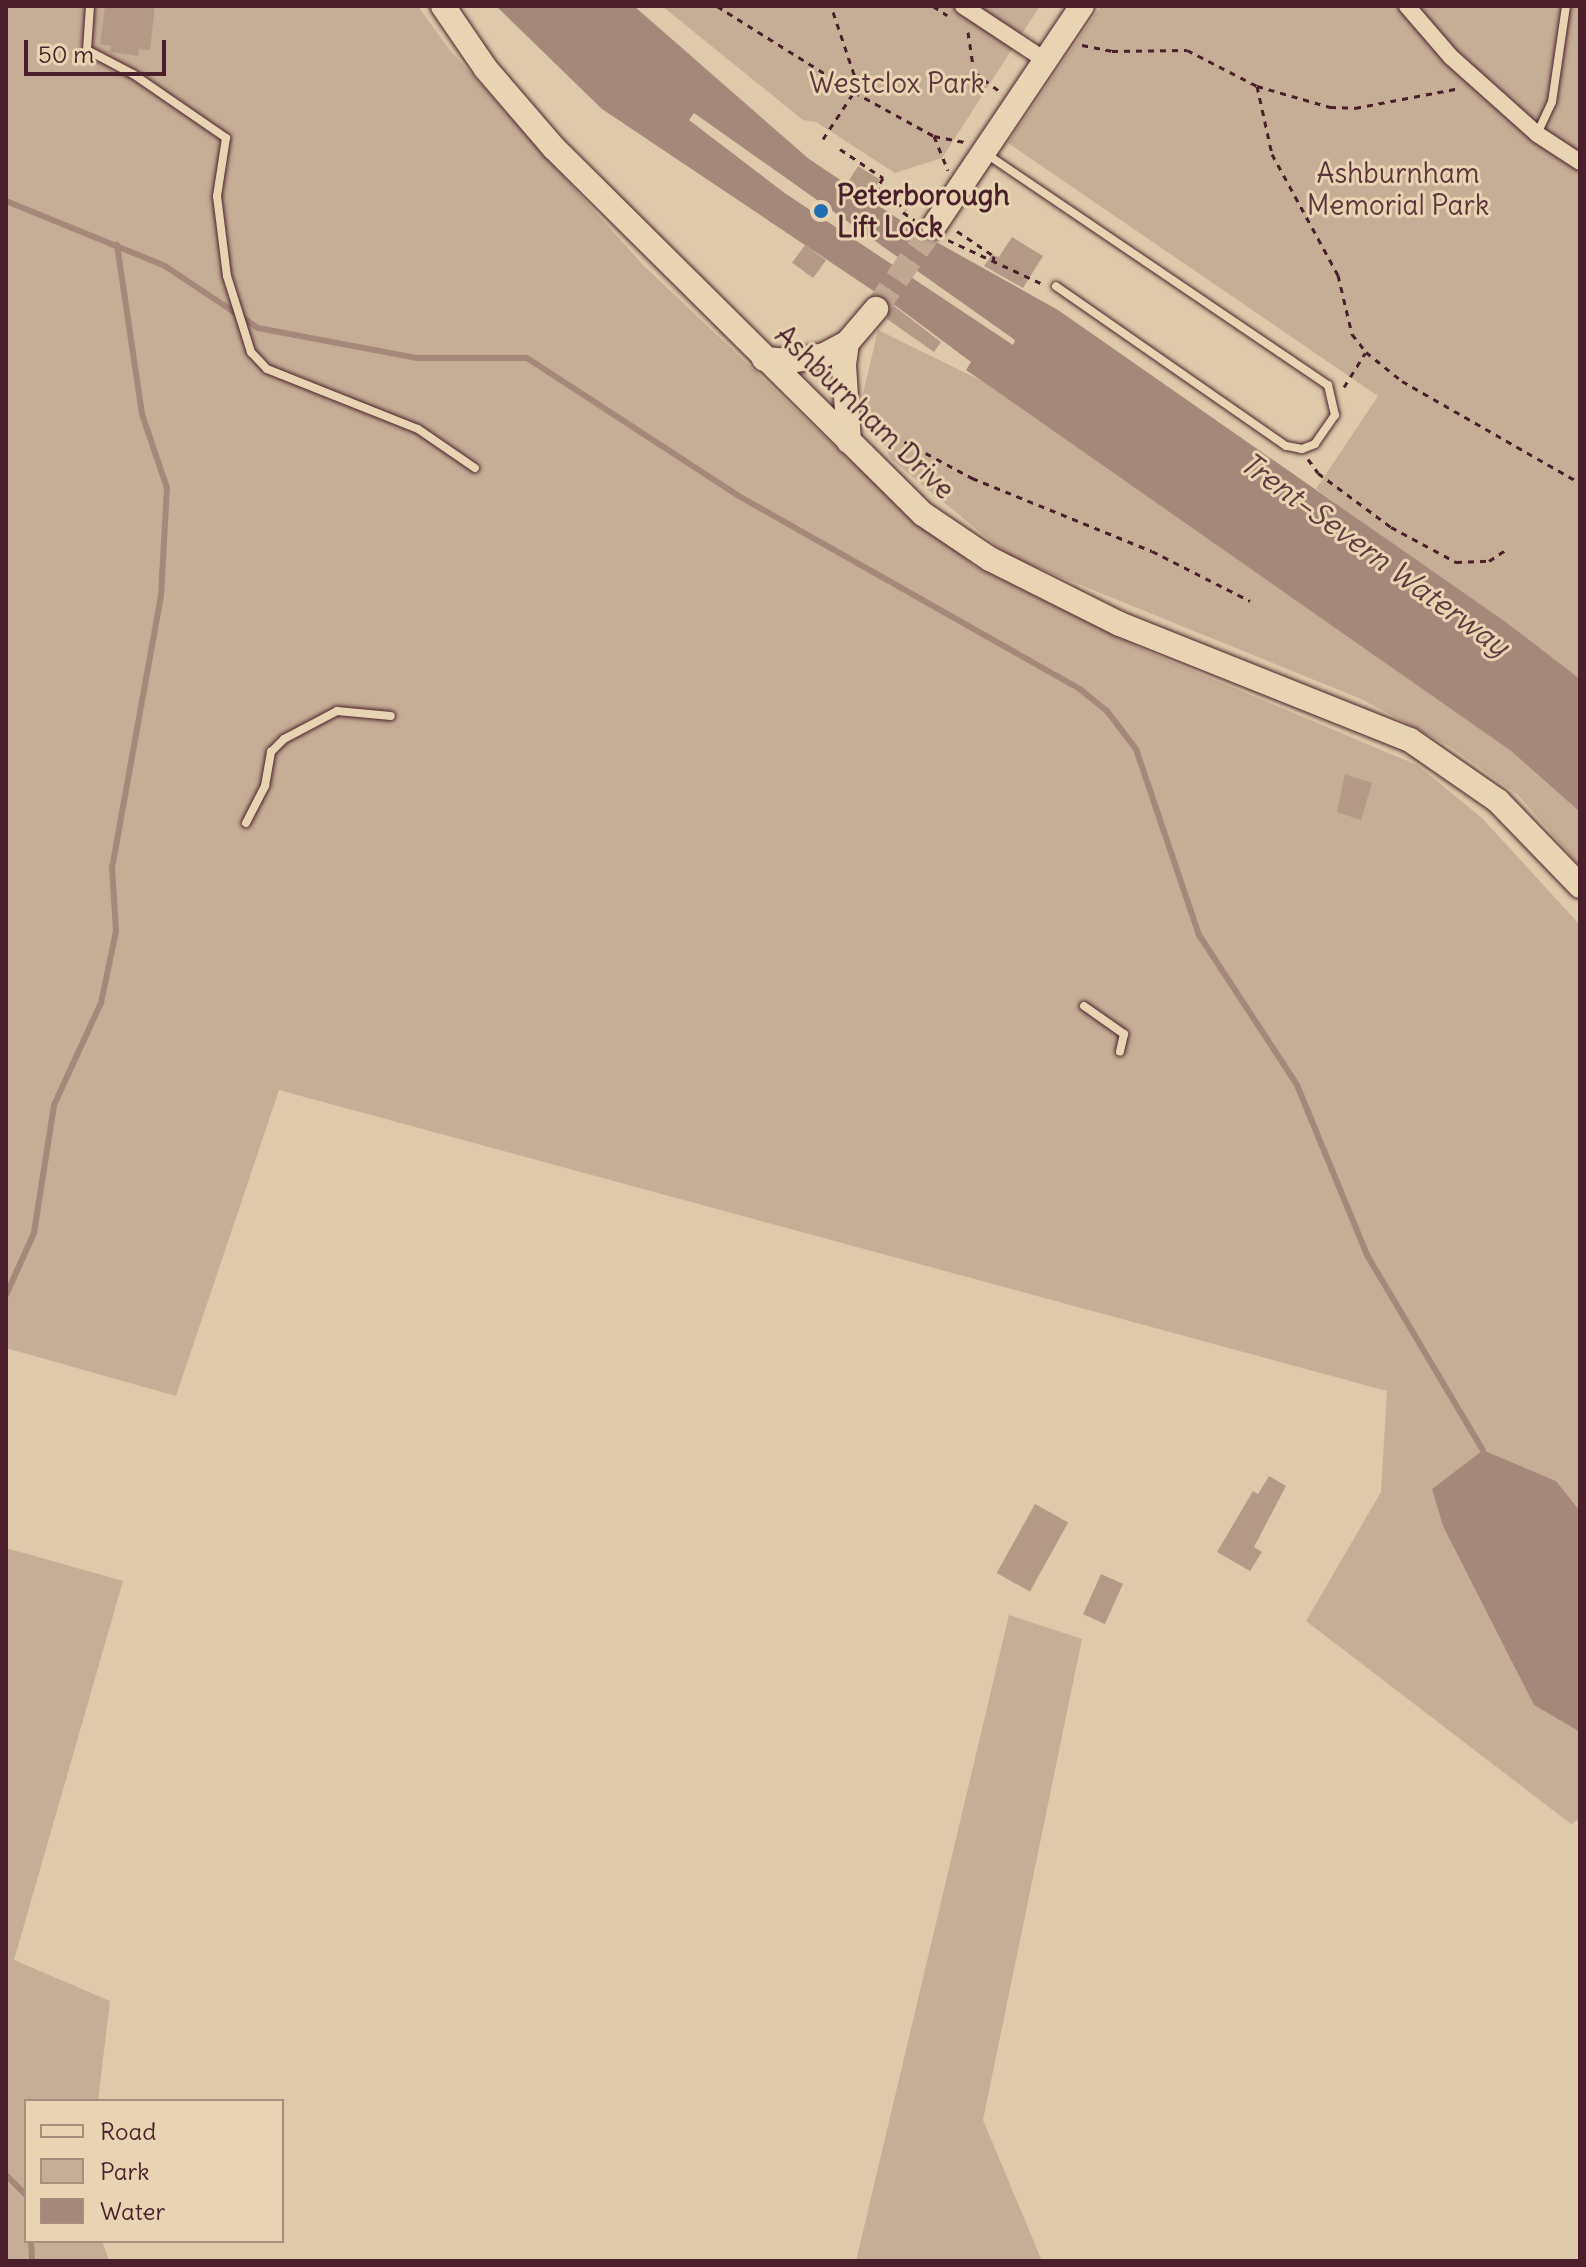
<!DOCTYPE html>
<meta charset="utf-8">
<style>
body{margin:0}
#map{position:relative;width:1586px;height:2267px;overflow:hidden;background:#dec9aa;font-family:Delius,sans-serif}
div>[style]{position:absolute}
.green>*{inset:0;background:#c6ad95}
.water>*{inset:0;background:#a6887a}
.stream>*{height:6px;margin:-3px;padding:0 3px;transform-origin:3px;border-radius:3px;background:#a6887a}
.building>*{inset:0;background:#b49a86;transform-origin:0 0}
.secondary-tunnel>*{height:24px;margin-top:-12px;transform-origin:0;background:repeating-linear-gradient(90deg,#c0a791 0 24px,transparent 0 36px)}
.path>*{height:3px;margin-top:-1.5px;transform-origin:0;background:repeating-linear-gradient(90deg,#4a1f2b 0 6px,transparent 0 12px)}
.roads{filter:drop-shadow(0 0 2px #4a1f2b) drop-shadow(0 0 2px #4a1f2b)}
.lane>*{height:8px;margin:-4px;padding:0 4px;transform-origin:4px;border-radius:4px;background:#e8d4b2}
.street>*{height:16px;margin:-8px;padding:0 8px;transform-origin:8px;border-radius:8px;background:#e8d4b2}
.secondary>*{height:24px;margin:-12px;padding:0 12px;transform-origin:12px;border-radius:12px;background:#e8d4b2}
.dots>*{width:22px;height:22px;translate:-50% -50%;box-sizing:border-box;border:4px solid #e8d4b2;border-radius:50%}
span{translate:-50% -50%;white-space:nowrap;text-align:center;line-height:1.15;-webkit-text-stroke:6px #e8d4b2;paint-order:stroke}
.park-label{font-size:28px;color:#5d343b}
.poi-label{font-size:28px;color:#4a1f2b;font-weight:700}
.left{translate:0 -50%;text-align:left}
.street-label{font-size:28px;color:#4a1f2b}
.water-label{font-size:30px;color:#61393f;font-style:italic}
.frame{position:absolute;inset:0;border:8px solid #4a1f2b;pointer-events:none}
.legend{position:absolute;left:24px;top:2099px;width:260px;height:144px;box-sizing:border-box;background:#e8d4b2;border:2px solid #a98c7c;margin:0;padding:10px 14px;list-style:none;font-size:24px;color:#4a1f2b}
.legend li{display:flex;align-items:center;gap:16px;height:40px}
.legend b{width:40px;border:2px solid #a98c7c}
.scale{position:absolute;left:24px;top:40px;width:142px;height:36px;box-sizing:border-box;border:4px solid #4a1f2b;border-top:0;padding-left:10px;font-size:24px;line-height:28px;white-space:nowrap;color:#4a1f2b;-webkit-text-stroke:6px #e8d4b2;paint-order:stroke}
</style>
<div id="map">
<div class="green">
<div style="clip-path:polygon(6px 6px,418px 6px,449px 49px,643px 265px,849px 460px,974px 566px,1144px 650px,1417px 765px,1481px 817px,1580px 925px,1580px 1511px,1556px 1481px,1483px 1450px,1432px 1489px,1534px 1705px,1580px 1732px,1580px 1819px,1571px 1824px,1306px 1621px,1381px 1492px,1387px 1391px,279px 1090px,176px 1396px,6px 1348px)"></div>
<div style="clip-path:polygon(662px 6px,1040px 6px,942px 158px,895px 173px,816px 122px,803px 120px)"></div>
<div style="clip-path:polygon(1101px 6px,1580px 6px,1580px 679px,1316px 489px,1378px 396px,1008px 143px)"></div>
<div style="clip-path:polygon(878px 330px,982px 381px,1511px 751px,1580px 812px,1580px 866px,1518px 795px,1449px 746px,1361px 699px,1009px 556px,891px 459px,862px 398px)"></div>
<div style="clip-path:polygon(6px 1548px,123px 1581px,14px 1960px,110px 2001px,98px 2101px,26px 2101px,26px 2241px,102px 2241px,109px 2261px,6px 2261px)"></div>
<div style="clip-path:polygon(1009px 1615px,1082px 1639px,983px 2120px,1042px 2261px,856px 2261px)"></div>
</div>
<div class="water">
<div style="clip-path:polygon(evenodd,496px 6px,634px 6px,809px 159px,915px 230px,1058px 310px,1507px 623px,1580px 679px,1580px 812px,1511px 751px,982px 381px,966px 370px,971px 362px,896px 306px,602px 109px,496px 6px,694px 113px,1015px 340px,1013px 345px,786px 194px,689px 120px,694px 113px)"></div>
<div style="clip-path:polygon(1483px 1450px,1556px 1481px,1580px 1511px,1580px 1732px,1534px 1705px,1443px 1526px,1432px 1489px)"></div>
</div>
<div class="stream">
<div style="left:6px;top:201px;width:172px;rotate:22.2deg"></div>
<div style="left:165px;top:266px;width:112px;rotate:33.7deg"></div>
<div style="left:258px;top:328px;width:162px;rotate:10.7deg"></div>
<div style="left:417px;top:358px;width:110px"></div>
<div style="left:527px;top:358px;width:251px;rotate:33.1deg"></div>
<div style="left:737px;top:495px;width:395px;rotate:29.5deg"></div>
<div style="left:1081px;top:690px;width:33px;rotate:39deg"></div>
<div style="left:1107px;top:711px;width:48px;rotate:52.7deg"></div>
<div style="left:1136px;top:749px;width:196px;rotate:71.3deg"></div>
<div style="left:1199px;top:935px;width:179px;rotate:56.8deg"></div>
<div style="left:1297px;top:1085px;width:184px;rotate:67.6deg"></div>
<div style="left:1367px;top:1255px;width:227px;rotate:59.3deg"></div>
<div style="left:6px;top:1295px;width:68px;rotate:-65.7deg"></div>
<div style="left:34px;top:1233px;width:130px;rotate:-81.1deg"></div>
<div style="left:54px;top:1105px;width:112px;rotate:-65.3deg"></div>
<div style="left:101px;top:1003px;width:74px;rotate:-78.2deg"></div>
<div style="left:116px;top:931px;width:63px;rotate:-93.6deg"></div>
<div style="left:112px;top:868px;width:277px;rotate:-79.8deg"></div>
<div style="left:161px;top:595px;width:107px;rotate:-86.8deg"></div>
<div style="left:167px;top:488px;width:78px;rotate:-108.7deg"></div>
<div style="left:142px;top:414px;width:171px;rotate:-98.4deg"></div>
<div style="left:6px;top:2175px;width:28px;rotate:45deg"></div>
<div style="left:31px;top:2241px;width:20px;rotate:87deg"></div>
</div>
<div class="building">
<div style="clip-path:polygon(105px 6px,155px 6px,150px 50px,139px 49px,138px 56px,110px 52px,111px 46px,100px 44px)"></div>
<div style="left:858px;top:166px;width:26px;height:21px;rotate:32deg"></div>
<div style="clip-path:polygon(1012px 237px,1043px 256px,1023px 288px,984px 266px,992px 255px,999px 257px)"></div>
<div style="left:805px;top:245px;width:26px;height:22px;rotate:36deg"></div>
<div style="clip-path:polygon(889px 302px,941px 342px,934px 352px,887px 319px)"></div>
<div style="clip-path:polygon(1345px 774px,1372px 783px,1361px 820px,1337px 812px)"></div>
<div style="clip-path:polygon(1269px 1476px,1286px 1486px,1254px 1547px,1262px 1552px,1250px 1571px,1217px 1552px,1253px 1491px,1258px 1494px)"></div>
<div style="left:1035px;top:1504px;width:38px;height:79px;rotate:29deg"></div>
<div style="left:1101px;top:1574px;width:24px;height:44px;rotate:24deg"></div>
</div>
<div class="secondary-tunnel">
<div style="left:876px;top:309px;width:101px;rotate:-55.1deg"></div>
</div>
<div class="path">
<div style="left:717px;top:6px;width:162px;rotate:32.1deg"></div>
<div style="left:854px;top:92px;width:91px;rotate:28.8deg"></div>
<div style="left:934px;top:136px;width:37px;rotate:68deg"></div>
<div style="left:933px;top:6px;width:17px;rotate:33deg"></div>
<div style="left:968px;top:32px;width:40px;rotate:81.5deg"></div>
<div style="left:974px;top:72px;width:31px;rotate:37deg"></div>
<div style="left:1082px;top:45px;width:31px;rotate:11deg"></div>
<div style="left:1112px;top:51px;width:75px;rotate:-0.8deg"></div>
<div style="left:1187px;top:50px;width:79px;rotate:27.2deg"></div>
<div style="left:1257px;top:86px;width:76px;rotate:16deg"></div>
<div style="left:1330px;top:107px;width:25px;rotate:2deg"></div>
<div style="left:1355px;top:108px;width:107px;rotate:-10.8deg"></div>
<div style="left:1257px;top:86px;width:70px;rotate:77.6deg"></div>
<div style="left:1272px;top:154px;width:138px;rotate:61.4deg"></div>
<div style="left:1338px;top:275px;width:61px;rotate:76.7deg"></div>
<div style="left:1352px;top:334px;width:23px;rotate:52deg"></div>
<div style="left:1366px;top:352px;width:46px;rotate:38.9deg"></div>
<div style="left:1402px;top:381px;width:205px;rotate:29.8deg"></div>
<div style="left:934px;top:136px;width:31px;rotate:11deg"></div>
<div style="left:823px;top:139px;width:64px;rotate:-56.6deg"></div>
<div style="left:858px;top:86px;width:84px;rotate:-108.6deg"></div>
<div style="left:840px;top:149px;width:52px;rotate:34deg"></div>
<div style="left:883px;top:178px;width:12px;rotate:121deg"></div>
<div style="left:877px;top:188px;width:36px;rotate:37deg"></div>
<div style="left:903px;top:212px;width:14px;rotate:36deg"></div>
<div style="left:957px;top:231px;width:45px;rotate:34deg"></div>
<div style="left:994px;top:256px;width:5px;rotate:101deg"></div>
<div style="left:948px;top:240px;width:107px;rotate:24.9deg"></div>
<div style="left:1344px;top:387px;width:40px;rotate:-58deg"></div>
<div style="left:872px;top:433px;width:22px;rotate:8deg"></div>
<div style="left:894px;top:436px;width:89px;rotate:28.3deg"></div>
<div style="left:972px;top:478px;width:194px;rotate:22.1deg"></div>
<div style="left:1152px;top:551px;width:110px;rotate:27deg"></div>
<div style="left:1308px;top:459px;width:17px;rotate:54deg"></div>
<div style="left:1318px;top:473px;width:91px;rotate:36.5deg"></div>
<div style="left:1391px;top:527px;width:74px;rotate:28.3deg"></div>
<div style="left:1456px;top:562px;width:33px;rotate:-2deg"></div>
<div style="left:1489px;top:561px;width:23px;rotate:-34deg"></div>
</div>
<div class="roads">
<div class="lane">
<div style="left:90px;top:6px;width:44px;rotate:93.9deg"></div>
<div style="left:87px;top:50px;width:52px;rotate:27.6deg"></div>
<div style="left:133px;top:74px;width:113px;rotate:34.5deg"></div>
<div style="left:226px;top:138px;width:59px;rotate:98.8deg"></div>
<div style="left:217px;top:196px;width:81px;rotate:82.9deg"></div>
<div style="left:227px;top:276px;width:80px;rotate:72.5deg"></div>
<div style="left:251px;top:352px;width:23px;rotate:47deg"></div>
<div style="left:267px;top:369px;width:162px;rotate:21.7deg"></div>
<div style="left:418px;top:429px;width:69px;rotate:34.4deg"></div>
<div style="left:1537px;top:134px;width:35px;rotate:-65deg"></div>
<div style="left:1552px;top:102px;width:97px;rotate:-81.7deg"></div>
<div style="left:985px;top:153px;width:414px;rotate:34.1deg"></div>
<div style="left:1328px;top:385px;width:31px;rotate:77deg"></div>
<div style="left:1335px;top:415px;width:35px;rotate:125deg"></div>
<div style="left:1315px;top:444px;width:14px;rotate:159deg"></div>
<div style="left:1302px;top:449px;width:16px;rotate:-169deg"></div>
<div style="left:1286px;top:446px;width:280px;rotate:-145.2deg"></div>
<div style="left:246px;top:823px;width:42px;rotate:-62.8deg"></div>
<div style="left:265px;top:786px;width:35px;rotate:-80deg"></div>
<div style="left:271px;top:752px;width:18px;rotate:-45deg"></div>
<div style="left:284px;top:739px;width:60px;rotate:-27.8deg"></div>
<div style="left:337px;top:711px;width:54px;rotate:5.3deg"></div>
<div style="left:1084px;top:1006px;width:49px;rotate:35deg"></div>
<div style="left:1124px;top:1034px;width:18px;rotate:103deg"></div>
</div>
<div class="street">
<div style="left:963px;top:6px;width:98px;rotate:33.4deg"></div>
<div style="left:1407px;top:6px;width:67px;rotate:49.2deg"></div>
<div style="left:1451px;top:57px;width:115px;rotate:41.8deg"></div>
<div style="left:1537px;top:134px;width:51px;rotate:33.1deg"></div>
</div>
<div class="secondary">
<div style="left:443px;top:6px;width:76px;rotate:55.7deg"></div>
<div style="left:486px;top:69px;width:104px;rotate:49.3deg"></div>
<div style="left:554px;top:148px;width:520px;rotate:44.77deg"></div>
<div style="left:923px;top:514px;width:81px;rotate:33.9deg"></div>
<div style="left:990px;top:559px;width:145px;rotate:26.6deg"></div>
<div style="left:1120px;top:624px;width:312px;rotate:21.8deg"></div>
<div style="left:1410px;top:740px;width:107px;rotate:34.7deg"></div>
<div style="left:1498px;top:801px;width:118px;rotate:46deg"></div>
<div style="left:934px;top:226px;width:265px;rotate:-56.1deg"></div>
<div style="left:847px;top:343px;width:22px;rotate:98deg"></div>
<div style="left:844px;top:365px;width:77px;rotate:86.3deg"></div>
<div style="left:764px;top:359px;width:27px;rotate:4deg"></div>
<div style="left:791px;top:361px;width:34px;rotate:-10deg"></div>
<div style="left:824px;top:355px;width:26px;rotate:-28deg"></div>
<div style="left:847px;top:343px;width:45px;rotate:-49.5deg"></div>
</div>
</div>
<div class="dots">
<div style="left:821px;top:211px;background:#1f6fb2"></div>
</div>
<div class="park-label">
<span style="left:897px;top:83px">Westclox Park</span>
<span style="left:1398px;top:189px">Ashburnham<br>Memorial Park</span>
</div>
<div class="poi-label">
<span class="left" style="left:837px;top:211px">Peterborough<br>Lift Lock</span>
</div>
<div class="street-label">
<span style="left:865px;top:412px;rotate:44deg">Ashburnham Drive</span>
</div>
<div class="water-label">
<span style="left:1375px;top:554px;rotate:36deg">Trent–Severn Waterway</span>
</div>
<div class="frame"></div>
<ul class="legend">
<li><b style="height:10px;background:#e8d4b2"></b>Road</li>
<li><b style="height:22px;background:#c6ad95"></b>Park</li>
<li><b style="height:22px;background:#a6887a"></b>Water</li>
</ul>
<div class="scale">50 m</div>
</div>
